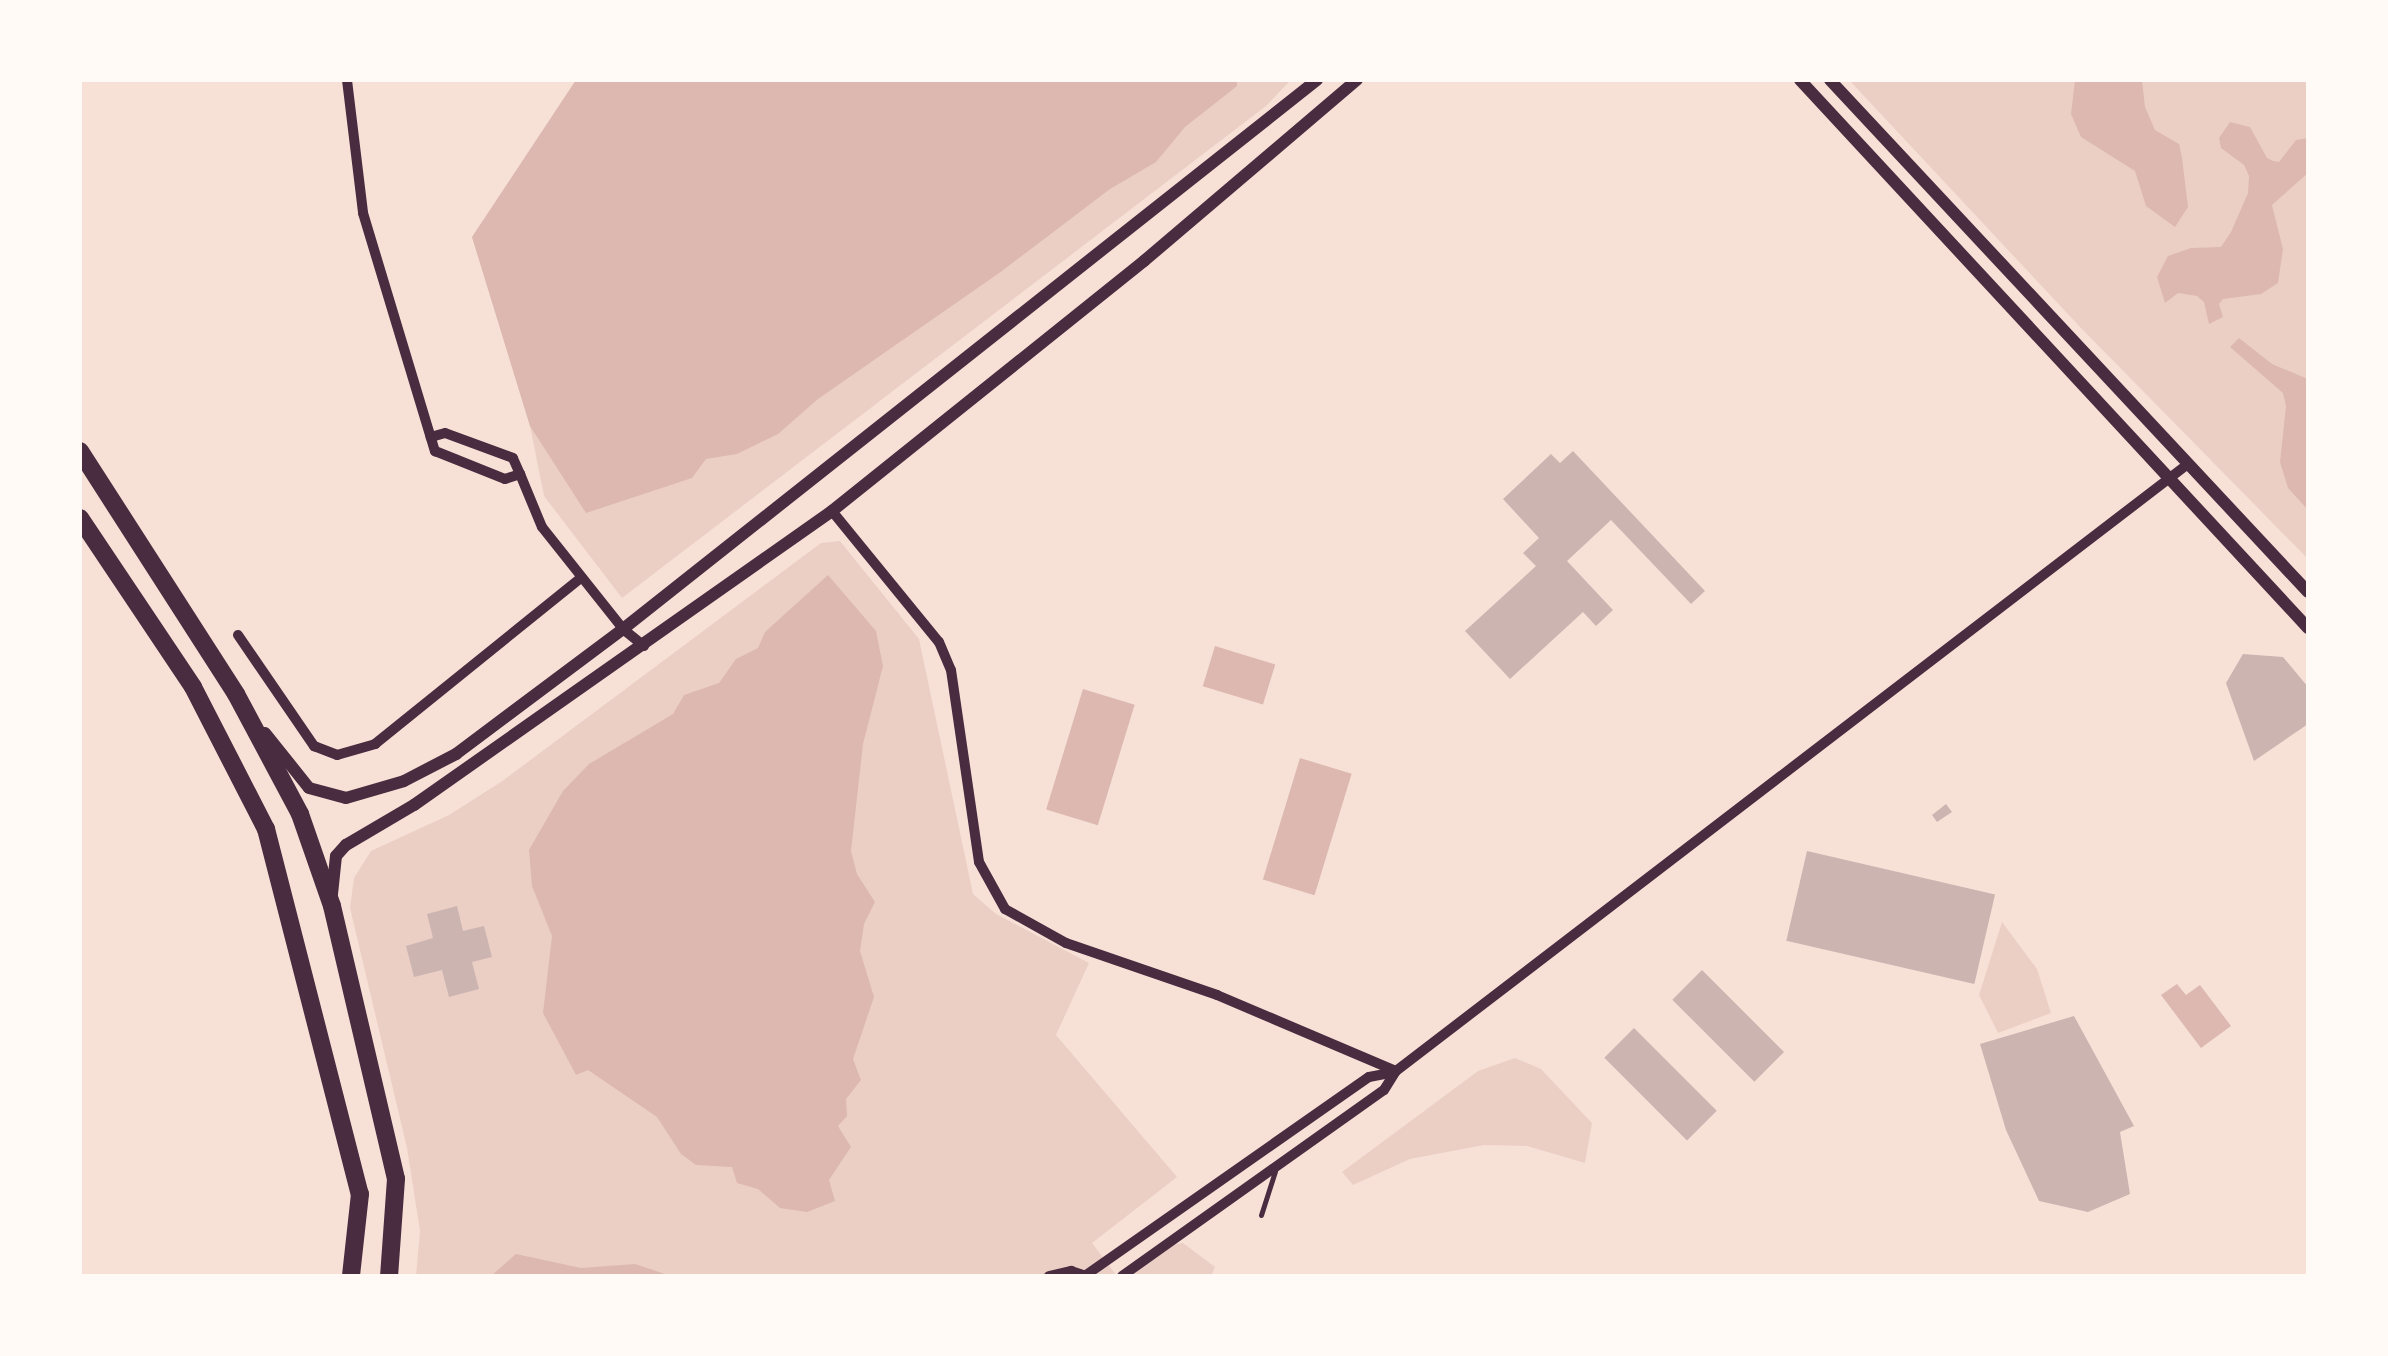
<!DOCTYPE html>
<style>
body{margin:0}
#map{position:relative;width:2388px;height:1356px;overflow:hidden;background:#f7e1d7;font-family:Signika,sans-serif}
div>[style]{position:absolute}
.green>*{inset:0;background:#ebcfc5}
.water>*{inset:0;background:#dcb8b0;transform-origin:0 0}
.building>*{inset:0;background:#ccb4b1;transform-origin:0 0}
.service>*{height:5px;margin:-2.5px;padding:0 2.5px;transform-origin:2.5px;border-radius:2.5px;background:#4a2c40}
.minor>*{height:10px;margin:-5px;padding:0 5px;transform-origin:5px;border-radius:5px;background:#4a2c40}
.tertiary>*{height:12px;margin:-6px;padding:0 6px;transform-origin:6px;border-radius:6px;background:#4a2c40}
.motorway>*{height:18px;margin:-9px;padding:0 9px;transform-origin:9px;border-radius:9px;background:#4a2c40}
span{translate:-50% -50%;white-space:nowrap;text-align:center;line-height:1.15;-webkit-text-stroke:9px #fffaf5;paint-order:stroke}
.frame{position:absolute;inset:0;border:82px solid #fffaf5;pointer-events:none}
</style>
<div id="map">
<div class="green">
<div style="clip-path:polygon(576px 80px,1291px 80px,1266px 106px,622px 598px,544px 496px,530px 426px,472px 237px)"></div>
<div style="clip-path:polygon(1849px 80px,2308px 80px,2308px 559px,2080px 327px)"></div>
<div style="clip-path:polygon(840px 541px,919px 639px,973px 894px,996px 914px,1089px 963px,1056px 1035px,1177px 1177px,1092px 1243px,1117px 1276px,416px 1276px,420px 1231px,407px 1148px,350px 908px,354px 878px,371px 851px,449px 815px,501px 782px,821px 543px)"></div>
<div style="clip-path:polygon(2002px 922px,2037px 969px,2051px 1013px,1998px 1033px,1979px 995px)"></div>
<div style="clip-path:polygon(1515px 1058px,1541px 1069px,1592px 1123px,1585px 1163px,1527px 1146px,1484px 1145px,1410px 1159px,1353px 1185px,1342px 1172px,1478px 1071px)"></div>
<div style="clip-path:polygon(1183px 1243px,1215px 1267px,1211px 1276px,1128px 1276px,1163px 1246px)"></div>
</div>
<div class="water">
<div style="clip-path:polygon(576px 80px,1237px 80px,1237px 86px,1185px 127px,1156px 162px,1110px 189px,1002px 271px,818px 399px,778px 434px,737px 454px,706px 459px,692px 478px,586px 513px,530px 426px,472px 237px)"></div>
<div style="clip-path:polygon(2075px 80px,2142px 80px,2145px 107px,2155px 130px,2179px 144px,2182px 158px,2188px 207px,2175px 227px,2146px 206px,2135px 171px,2081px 137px,2071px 114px)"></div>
<div style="clip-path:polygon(2230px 122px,2250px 127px,2267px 158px,2273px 161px,2279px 162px,2296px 140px,2308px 138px,2308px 173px,2272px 205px,2283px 249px,2278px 283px,2261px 294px,2223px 299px,2219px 304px,2223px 317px,2209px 324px,2204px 302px,2197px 296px,2178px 293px,2165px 303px,2157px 277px,2168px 256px,2191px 248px,2221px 247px,2231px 232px,2248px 193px,2249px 176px,2244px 165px,2221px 148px,2219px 138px)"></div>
<div style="clip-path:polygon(2239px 338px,2272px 364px,2308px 379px,2308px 510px,2288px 488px,2280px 462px,2286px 406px,2283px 393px,2230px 347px)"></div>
<div style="clip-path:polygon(828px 575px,876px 631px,883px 666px,863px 744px,851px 851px,857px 874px,875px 902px,864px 924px,860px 951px,874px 997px,853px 1059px,861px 1080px,846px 1099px,847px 1116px,838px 1126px,851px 1147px,829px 1180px,835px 1201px,807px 1212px,780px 1208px,758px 1189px,737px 1183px,732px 1167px,696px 1165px,681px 1154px,657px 1117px,588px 1070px,576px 1075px,543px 1013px,552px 936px,532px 886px,529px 850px,563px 791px,589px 764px,673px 714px,684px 695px,719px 683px,736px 659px,758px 648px,765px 632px)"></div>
<div style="left:1215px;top:646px;width:63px;height:42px;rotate:17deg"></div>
<div style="left:1083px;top:689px;width:54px;height:126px;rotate:17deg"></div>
<div style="left:1300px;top:758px;width:54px;height:127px;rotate:17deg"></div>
<div style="clip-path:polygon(2177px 984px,2186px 995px,2200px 985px,2231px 1026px,2201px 1048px,2161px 995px)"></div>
<div style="clip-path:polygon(516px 1254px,581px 1268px,635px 1264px,671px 1276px,491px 1276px)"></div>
</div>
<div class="building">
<div style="clip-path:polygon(1573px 451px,1705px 591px,1691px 604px,1611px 520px,1567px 561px,1613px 610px,1596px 626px,1583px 612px,1510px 679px,1465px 631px,1536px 566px,1523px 553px,1539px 538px,1503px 499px,1551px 454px,1560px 463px)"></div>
<div style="clip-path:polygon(2243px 654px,2283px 657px,2308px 687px,2308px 724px,2254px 761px,2226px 683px)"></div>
<div style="clip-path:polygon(1946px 804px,1952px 812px,1937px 822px,1932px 815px)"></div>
<div style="left:1807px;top:851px;width:193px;height:92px;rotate:13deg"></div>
<div style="clip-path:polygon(457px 906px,463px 931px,484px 926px,492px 957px,472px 962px,479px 989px,449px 997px,442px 970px,414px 977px,406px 946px,433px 938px,427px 914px)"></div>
<div style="left:1702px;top:970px;width:116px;height:42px;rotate:45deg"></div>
<div style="clip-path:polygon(2074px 1016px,2134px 1126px,2120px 1132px,2130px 1194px,2088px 1212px,2039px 1201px,2006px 1130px,1980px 1044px)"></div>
<div style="left:1634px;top:1028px;width:117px;height:42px;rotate:45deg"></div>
</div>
<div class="service">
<div style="left:1261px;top:1215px;width:46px;rotate:-72.3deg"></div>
</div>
<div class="minor">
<div style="left:347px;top:80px;width:134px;rotate:83.1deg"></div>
<div style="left:363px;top:213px;width:249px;rotate:73.2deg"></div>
<div style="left:435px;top:451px;width:75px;rotate:21.8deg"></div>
<div style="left:505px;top:479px;width:16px;rotate:-18deg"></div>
<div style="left:520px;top:474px;width:17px;rotate:-114deg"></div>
<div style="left:513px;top:458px;width:72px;rotate:-159.8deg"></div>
<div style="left:445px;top:433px;width:15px;rotate:164deg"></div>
<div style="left:520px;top:474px;width:57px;rotate:67.5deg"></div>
<div style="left:542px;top:527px;width:130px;rotate:51.5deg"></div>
<div style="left:623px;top:629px;width:27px;rotate:39deg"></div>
<div style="left:832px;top:511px;width:169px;rotate:50.8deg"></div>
<div style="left:939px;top:642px;width:30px;rotate:67deg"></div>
<div style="left:951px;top:670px;width:194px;rotate:81.7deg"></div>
<div style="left:979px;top:862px;width:54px;rotate:61deg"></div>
<div style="left:1005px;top:909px;width:70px;rotate:29.1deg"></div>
<div style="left:1066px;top:943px;width:160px;rotate:19deg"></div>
<div style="left:1217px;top:995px;width:194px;rotate:23deg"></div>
<div style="left:238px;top:635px;width:135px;rotate:55.6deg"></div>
<div style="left:314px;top:746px;width:25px;rotate:21deg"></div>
<div style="left:337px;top:755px;width:40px;rotate:-16deg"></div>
<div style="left:375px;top:744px;width:265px;rotate:-38.9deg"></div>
<div style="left:1086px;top:1275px;width:345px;rotate:-35deg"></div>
<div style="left:1369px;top:1077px;width:26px;rotate:-11deg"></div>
<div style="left:1049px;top:1276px;width:23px;rotate:-13deg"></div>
<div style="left:1071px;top:1271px;width:16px;rotate:18deg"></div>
<div style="left:1122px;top:1276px;width:321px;rotate:-35.4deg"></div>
<div style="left:1384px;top:1090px;width:22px;rotate:-58deg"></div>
<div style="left:1396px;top:1071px;width:998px;rotate:-37.47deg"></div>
</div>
<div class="tertiary">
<div style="left:1800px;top:80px;width:747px;rotate:47.17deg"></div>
<div style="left:1830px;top:80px;width:700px;rotate:46.97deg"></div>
<div style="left:265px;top:733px;width:70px;rotate:51.3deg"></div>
<div style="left:309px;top:788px;width:38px;rotate:15deg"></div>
<div style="left:346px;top:798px;width:60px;rotate:-16.3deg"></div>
<div style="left:404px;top:781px;width:59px;rotate:-27.4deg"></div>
<div style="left:456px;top:754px;width:209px;rotate:-36.8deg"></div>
<div style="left:623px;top:629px;width:885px;rotate:-38.35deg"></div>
<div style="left:332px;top:894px;width:38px;rotate:-84deg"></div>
<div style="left:336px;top:856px;width:15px;rotate:-48deg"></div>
<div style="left:346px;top:845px;width:79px;rotate:-30.5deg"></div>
<div style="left:414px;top:805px;width:511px;rotate:-35.12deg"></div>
<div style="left:832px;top:511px;width:400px;rotate:-38.7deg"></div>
<div style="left:1144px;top:261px;width:280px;rotate:-40.4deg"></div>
</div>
<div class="motorway">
<div style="left:80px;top:451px;width:289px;rotate:57.3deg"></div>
<div style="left:236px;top:694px;width:136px;rotate:61.9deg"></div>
<div style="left:300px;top:814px;width:97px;rotate:70.8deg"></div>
<div style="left:332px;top:906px;width:280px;rotate:76.8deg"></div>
<div style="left:396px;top:1179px;width:97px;rotate:94.1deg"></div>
<div style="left:80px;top:518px;width:203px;rotate:56.2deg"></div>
<div style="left:193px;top:687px;width:160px;rotate:62.8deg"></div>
<div style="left:266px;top:829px;width:377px;rotate:75.6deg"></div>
<div style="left:360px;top:1194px;width:82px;rotate:96.3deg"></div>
</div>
<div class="frame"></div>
</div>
